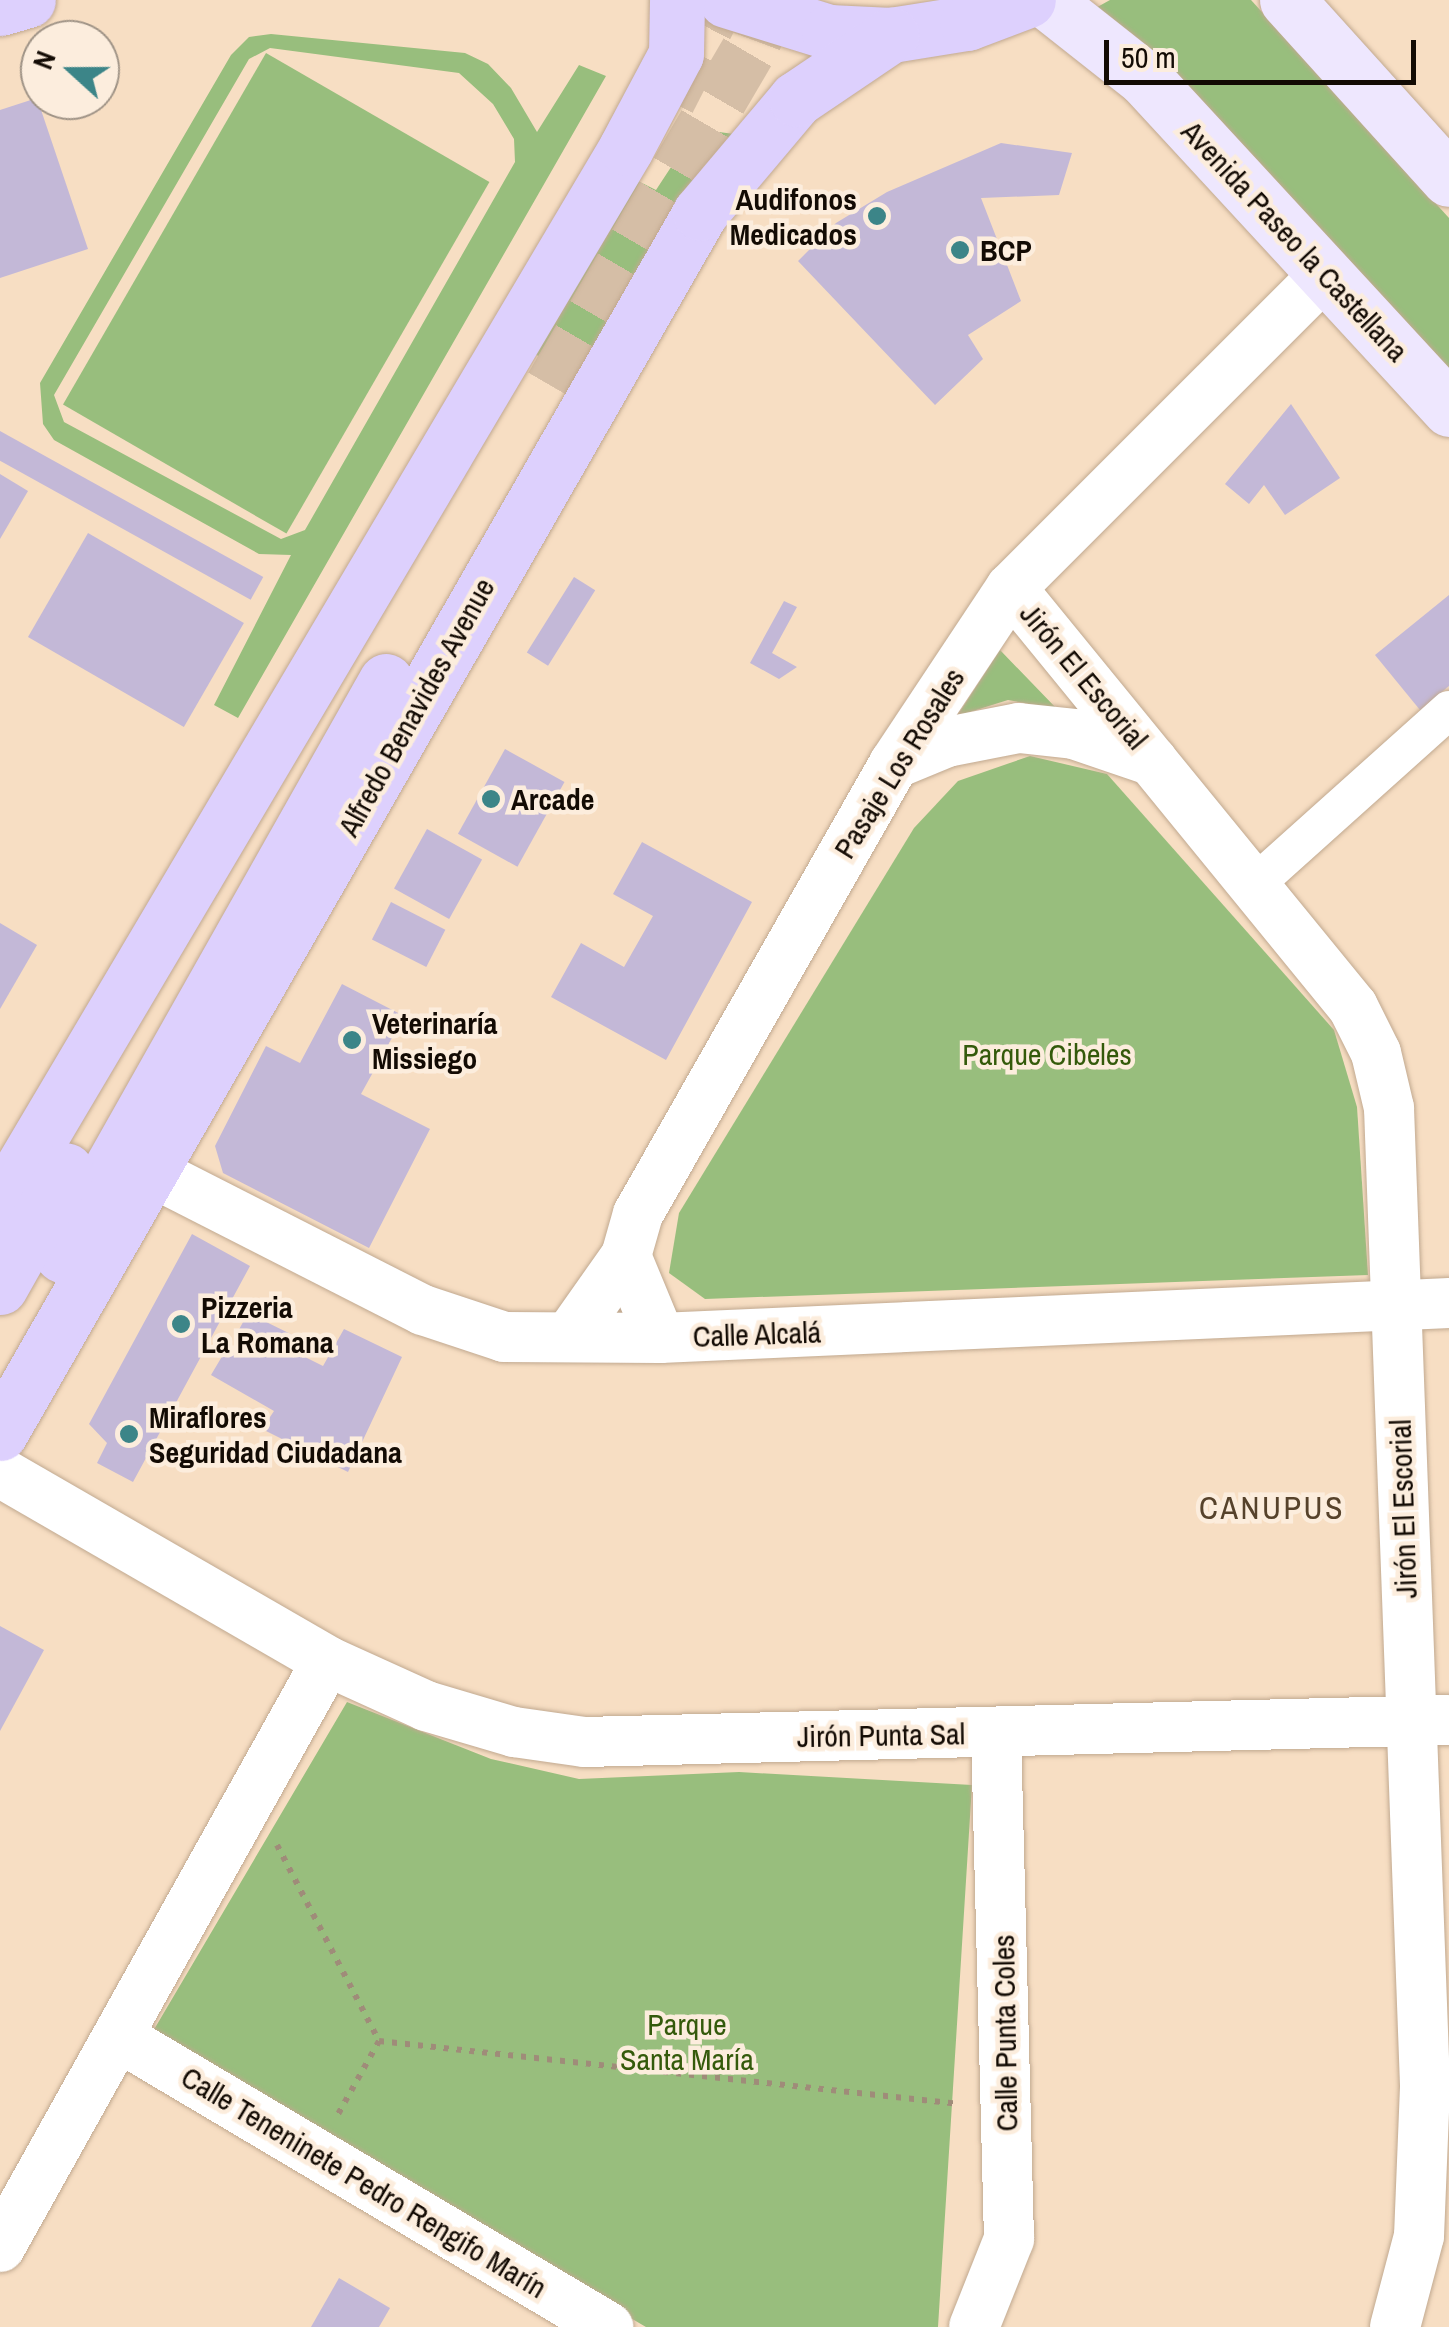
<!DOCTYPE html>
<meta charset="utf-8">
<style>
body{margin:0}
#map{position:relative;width:1449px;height:2327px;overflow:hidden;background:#f7dec3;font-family:"Archivo Narrow",sans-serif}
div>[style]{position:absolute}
.green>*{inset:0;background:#98be7d;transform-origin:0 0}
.building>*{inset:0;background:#c3b8d7;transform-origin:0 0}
.primary-tunnel>*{height:55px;margin-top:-27.5px;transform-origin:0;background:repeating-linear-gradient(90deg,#d5bea6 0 55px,transparent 0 83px)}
.path>*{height:6px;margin-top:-3px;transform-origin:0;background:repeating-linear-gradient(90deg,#9f8c79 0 5px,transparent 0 13px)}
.roads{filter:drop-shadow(0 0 2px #c1a990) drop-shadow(0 0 2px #c1a990)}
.pedestrian>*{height:38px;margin:-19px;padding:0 19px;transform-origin:19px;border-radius:19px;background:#fff}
.minor>*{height:50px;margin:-25px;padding:0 25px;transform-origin:25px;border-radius:25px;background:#fff}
.secondary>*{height:55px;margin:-27.5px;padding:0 27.5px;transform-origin:27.5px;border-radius:27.5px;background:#eee7fe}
.primary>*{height:55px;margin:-27.5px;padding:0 27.5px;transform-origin:27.5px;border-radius:27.5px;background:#ddd0fd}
.dots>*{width:28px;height:28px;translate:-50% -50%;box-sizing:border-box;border:5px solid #fceddd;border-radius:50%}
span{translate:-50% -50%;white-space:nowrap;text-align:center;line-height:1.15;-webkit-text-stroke:9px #fceddd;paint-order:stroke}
.poi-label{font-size:30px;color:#130b04;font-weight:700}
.right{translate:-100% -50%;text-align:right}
.left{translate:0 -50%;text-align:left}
.street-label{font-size:30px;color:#130b04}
.park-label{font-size:30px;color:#345a0b}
.neighbourhood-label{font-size:32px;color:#56422b;letter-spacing:2.5px}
.north{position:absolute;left:20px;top:20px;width:100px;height:100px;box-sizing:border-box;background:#fceddd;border:2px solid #9f9386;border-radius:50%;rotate:291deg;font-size:28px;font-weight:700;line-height:40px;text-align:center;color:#130b04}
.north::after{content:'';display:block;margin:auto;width:35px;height:45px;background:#3c8588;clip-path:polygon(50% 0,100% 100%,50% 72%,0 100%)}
.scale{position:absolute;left:1104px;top:40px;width:312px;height:45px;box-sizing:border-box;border:5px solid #130b04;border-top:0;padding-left:12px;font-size:30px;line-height:35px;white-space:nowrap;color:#130b04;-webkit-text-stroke:8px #fceddd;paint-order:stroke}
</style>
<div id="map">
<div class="green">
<div style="clip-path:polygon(1110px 0,1251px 0,1449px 218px,1449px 380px,1092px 10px)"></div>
<div style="clip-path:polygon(evenodd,271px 34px,465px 53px,488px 64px,511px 88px,537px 132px,579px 65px,606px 76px,238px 718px,214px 705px,291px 555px,259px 554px,54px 440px,43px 424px,40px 383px,231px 55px,249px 37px,271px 34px,270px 48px,459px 73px,493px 104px,514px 139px,515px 162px,305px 530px,281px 539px,64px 422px,54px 395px,249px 59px,270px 48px)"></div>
<div style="left:266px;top:53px;width:258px;height:406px;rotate:30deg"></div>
<div style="clip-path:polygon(696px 129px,734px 134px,590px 384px,522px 347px,632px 178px,656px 190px)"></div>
<div style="clip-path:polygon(1000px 650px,1057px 709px,1008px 700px,957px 716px)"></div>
<div style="clip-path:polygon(1030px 756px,1107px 774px,1334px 1030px,1357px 1107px,1368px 1275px,705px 1299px,669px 1273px,679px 1213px,914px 828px,958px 781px)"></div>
<div style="clip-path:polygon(347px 1702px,491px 1759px,579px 1779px,739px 1772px,972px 1785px,938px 2327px,646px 2327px,149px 2038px)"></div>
</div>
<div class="building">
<div style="clip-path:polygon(37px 98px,88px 249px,0 278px,0 110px)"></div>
<div style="clip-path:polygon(1001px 143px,1072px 153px,1059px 195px,981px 198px,1021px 301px,968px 335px,983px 359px,935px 405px,798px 261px,836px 223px,887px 192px)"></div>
<div style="clip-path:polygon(1291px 404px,1340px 478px,1285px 515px,1264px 485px,1249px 504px,1225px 484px)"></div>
<div style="left:0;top:431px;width:301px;height:26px;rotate:29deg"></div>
<div style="clip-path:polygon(0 474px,28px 491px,0 539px)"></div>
<div style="left:88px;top:533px;width:180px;height:120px;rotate:30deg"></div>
<div style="left:574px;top:577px;width:25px;height:89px;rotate:32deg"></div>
<div style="clip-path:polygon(1449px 595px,1449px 686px,1420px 710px,1375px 655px)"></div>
<div style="clip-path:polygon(784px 601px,797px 607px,772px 653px,797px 667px,779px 679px,750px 663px)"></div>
<div style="left:505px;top:749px;width:68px;height:97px;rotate:29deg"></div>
<div style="left:427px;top:829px;width:63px;height:68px;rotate:29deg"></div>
<div style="clip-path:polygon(642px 842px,752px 902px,666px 1060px,551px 997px,581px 943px,624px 967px,653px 916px,613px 894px)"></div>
<div style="left:391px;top:902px;width:61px;height:42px;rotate:27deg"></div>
<div style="clip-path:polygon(0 923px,37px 945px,0 1009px)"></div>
<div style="clip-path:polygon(342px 984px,404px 1016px,361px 1094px,430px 1129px,369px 1248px,223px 1173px,215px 1146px,266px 1046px,300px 1063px)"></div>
<div style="clip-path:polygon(192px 1234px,250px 1266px,133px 1482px,97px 1463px,107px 1443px,89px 1424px)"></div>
<div style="clip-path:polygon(248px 1313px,311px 1344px,305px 1357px,323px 1366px,344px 1329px,402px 1357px,348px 1472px,262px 1429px,274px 1411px,211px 1375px,227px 1348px,240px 1357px,248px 1343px,236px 1335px)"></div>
<div style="clip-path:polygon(0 1626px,44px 1650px,0 1731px)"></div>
<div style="clip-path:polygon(339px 2278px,390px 2308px,379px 2327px,311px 2327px)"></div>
</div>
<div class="primary-tunnel">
<div style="left:668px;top:100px;width:112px;rotate:-63deg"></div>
<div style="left:552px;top:386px;width:401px;rotate:-59.7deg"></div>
<div style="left:754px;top:40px;width:43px;rotate:-69.4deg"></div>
</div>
<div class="path">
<div style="left:277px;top:1845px;width:221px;rotate:62.5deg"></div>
<div style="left:379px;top:2041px;width:86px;rotate:119.2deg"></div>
<div style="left:379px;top:2041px;width:584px;rotate:6.19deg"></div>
</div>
<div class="roads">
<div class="pedestrian">
<div style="left:1254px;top:885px;width:262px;rotate:-41.9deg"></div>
</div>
<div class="minor">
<div style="left:1011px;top:588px;width:541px;rotate:50.78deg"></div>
<div style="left:1353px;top:1007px;width:51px;rotate:63.4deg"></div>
<div style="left:1376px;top:1053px;width:57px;rotate:76.7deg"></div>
<div style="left:1389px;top:1108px;width:980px;rotate:87.89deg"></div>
<div style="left:1425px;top:2087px;width:149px;rotate:92.3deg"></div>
<div style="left:1419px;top:2236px;width:94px;rotate:104.8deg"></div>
<div style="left:894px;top:764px;width:57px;rotate:-22.5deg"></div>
<div style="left:947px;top:742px;width:73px;rotate:-11deg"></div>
<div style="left:1019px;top:728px;width:55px;rotate:6.2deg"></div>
<div style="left:1074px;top:734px;width:83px;rotate:18.9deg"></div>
<div style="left:154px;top:1173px;width:302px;rotate:27deg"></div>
<div style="left:423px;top:1310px;width:85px;rotate:18.4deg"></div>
<div style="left:504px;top:1337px;width:156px;rotate:0.4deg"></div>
<div style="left:660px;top:1338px;width:790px;rotate:-2.54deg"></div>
<div style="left:569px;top:1337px;width:99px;rotate:-54.9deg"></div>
<div style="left:660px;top:1338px;width:89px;rotate:-112.5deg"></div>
<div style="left:626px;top:1256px;width:44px;rotate:-74.1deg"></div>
<div style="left:638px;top:1214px;width:518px;rotate:-60.36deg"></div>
<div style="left:894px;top:764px;width:211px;rotate:-56.4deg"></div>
<div style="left:1011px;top:588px;width:445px;rotate:-45deg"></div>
<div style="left:0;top:1472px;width:378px;rotate:30deg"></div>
<div style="left:327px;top:1661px;width:109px;rotate:24.4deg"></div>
<div style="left:426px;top:1706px;width:92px;rotate:16.5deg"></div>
<div style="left:514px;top:1732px;width:71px;rotate:8.1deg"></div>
<div style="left:584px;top:1742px;width:865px;rotate:-1.46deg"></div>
<div style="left:119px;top:2037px;width:569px;rotate:30.67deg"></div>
<div style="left:0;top:2247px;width:671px;rotate:-60.84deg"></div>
<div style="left:974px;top:2327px;width:95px;rotate:-68.3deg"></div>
<div style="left:1009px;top:2239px;width:506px;rotate:-91.47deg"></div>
</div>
<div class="secondary">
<div style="left:1045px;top:0;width:127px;rotate:38.3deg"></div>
<div style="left:1145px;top:79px;width:449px;rotate:47.3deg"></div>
<div style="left:1287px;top:0;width:241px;rotate:47.9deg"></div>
</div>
<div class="primary">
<div style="left:726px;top:0;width:108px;rotate:17.3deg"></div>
<div style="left:829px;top:32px;width:62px;rotate:2.8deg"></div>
<div style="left:891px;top:35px;width:77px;rotate:-9deg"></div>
<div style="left:967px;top:23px;width:65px;rotate:-20.7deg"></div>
<div style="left:0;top:8px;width:29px;rotate:-16deg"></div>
<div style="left:0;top:1205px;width:1228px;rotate:-59.36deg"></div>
<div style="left:626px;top:148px;width:106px;rotate:-62deg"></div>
<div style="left:676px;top:54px;width:54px;rotate:-88.9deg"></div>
<div style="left:62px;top:1255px;width:659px;rotate:-60.56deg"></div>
<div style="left:0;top:1287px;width:134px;rotate:-60.6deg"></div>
<div style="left:0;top:1433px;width:1407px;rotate:-60.15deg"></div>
<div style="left:700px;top:213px;width:149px;rotate:-49.9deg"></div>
<div style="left:796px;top:99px;width:115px;rotate:-34deg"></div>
</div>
</div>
<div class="dots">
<div style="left:877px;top:216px;background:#3c8588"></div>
<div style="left:960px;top:250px;background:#3c8588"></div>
<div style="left:491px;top:799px;background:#3c8588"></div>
<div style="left:352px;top:1040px;background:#3c8588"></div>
<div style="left:181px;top:1324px;background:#3c8588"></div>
<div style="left:129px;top:1434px;background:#3c8588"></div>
</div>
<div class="poi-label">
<span class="right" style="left:857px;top:216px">Audifonos<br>Medicados</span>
<span class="left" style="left:980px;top:250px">BCP</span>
<span class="left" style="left:511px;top:799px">Arcade</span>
<span class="left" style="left:372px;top:1040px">Veterinaría<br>Missiego</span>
<span class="left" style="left:201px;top:1324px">Pizzeria<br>La Romana</span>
<span class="left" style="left:149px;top:1434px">Miraflores<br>Seguridad Ciudadana</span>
</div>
<div class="street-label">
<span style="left:1295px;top:241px;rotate:47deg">Avenida Paseo la Castellana</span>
<span style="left:1084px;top:676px;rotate:50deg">Jirón El Escorial</span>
<span style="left:416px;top:707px;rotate:-61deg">Alfredo Benavides Avenue</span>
<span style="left:899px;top:763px;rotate:-58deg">Pasaje Los Rosales</span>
<span style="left:757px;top:1334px;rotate:-2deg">Calle Alcalá</span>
<span style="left:1403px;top:1509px;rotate:-92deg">Jirón El Escorial</span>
<span style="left:881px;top:1735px;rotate:-1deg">Jirón Punta Sal</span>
<span style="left:1005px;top:2033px;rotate:-91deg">Calle Punta Coles</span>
<span style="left:364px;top:2182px;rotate:31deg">Calle Teneninete Pedro Rengifo Marín</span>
</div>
<div class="park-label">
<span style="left:1047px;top:1054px">Parque Cibeles</span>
<span style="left:687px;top:2041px">Parque<br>Santa María</span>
</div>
<div class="neighbourhood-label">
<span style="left:1272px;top:1508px">CANUPUS</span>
</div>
<div class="north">N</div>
<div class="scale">50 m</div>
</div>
